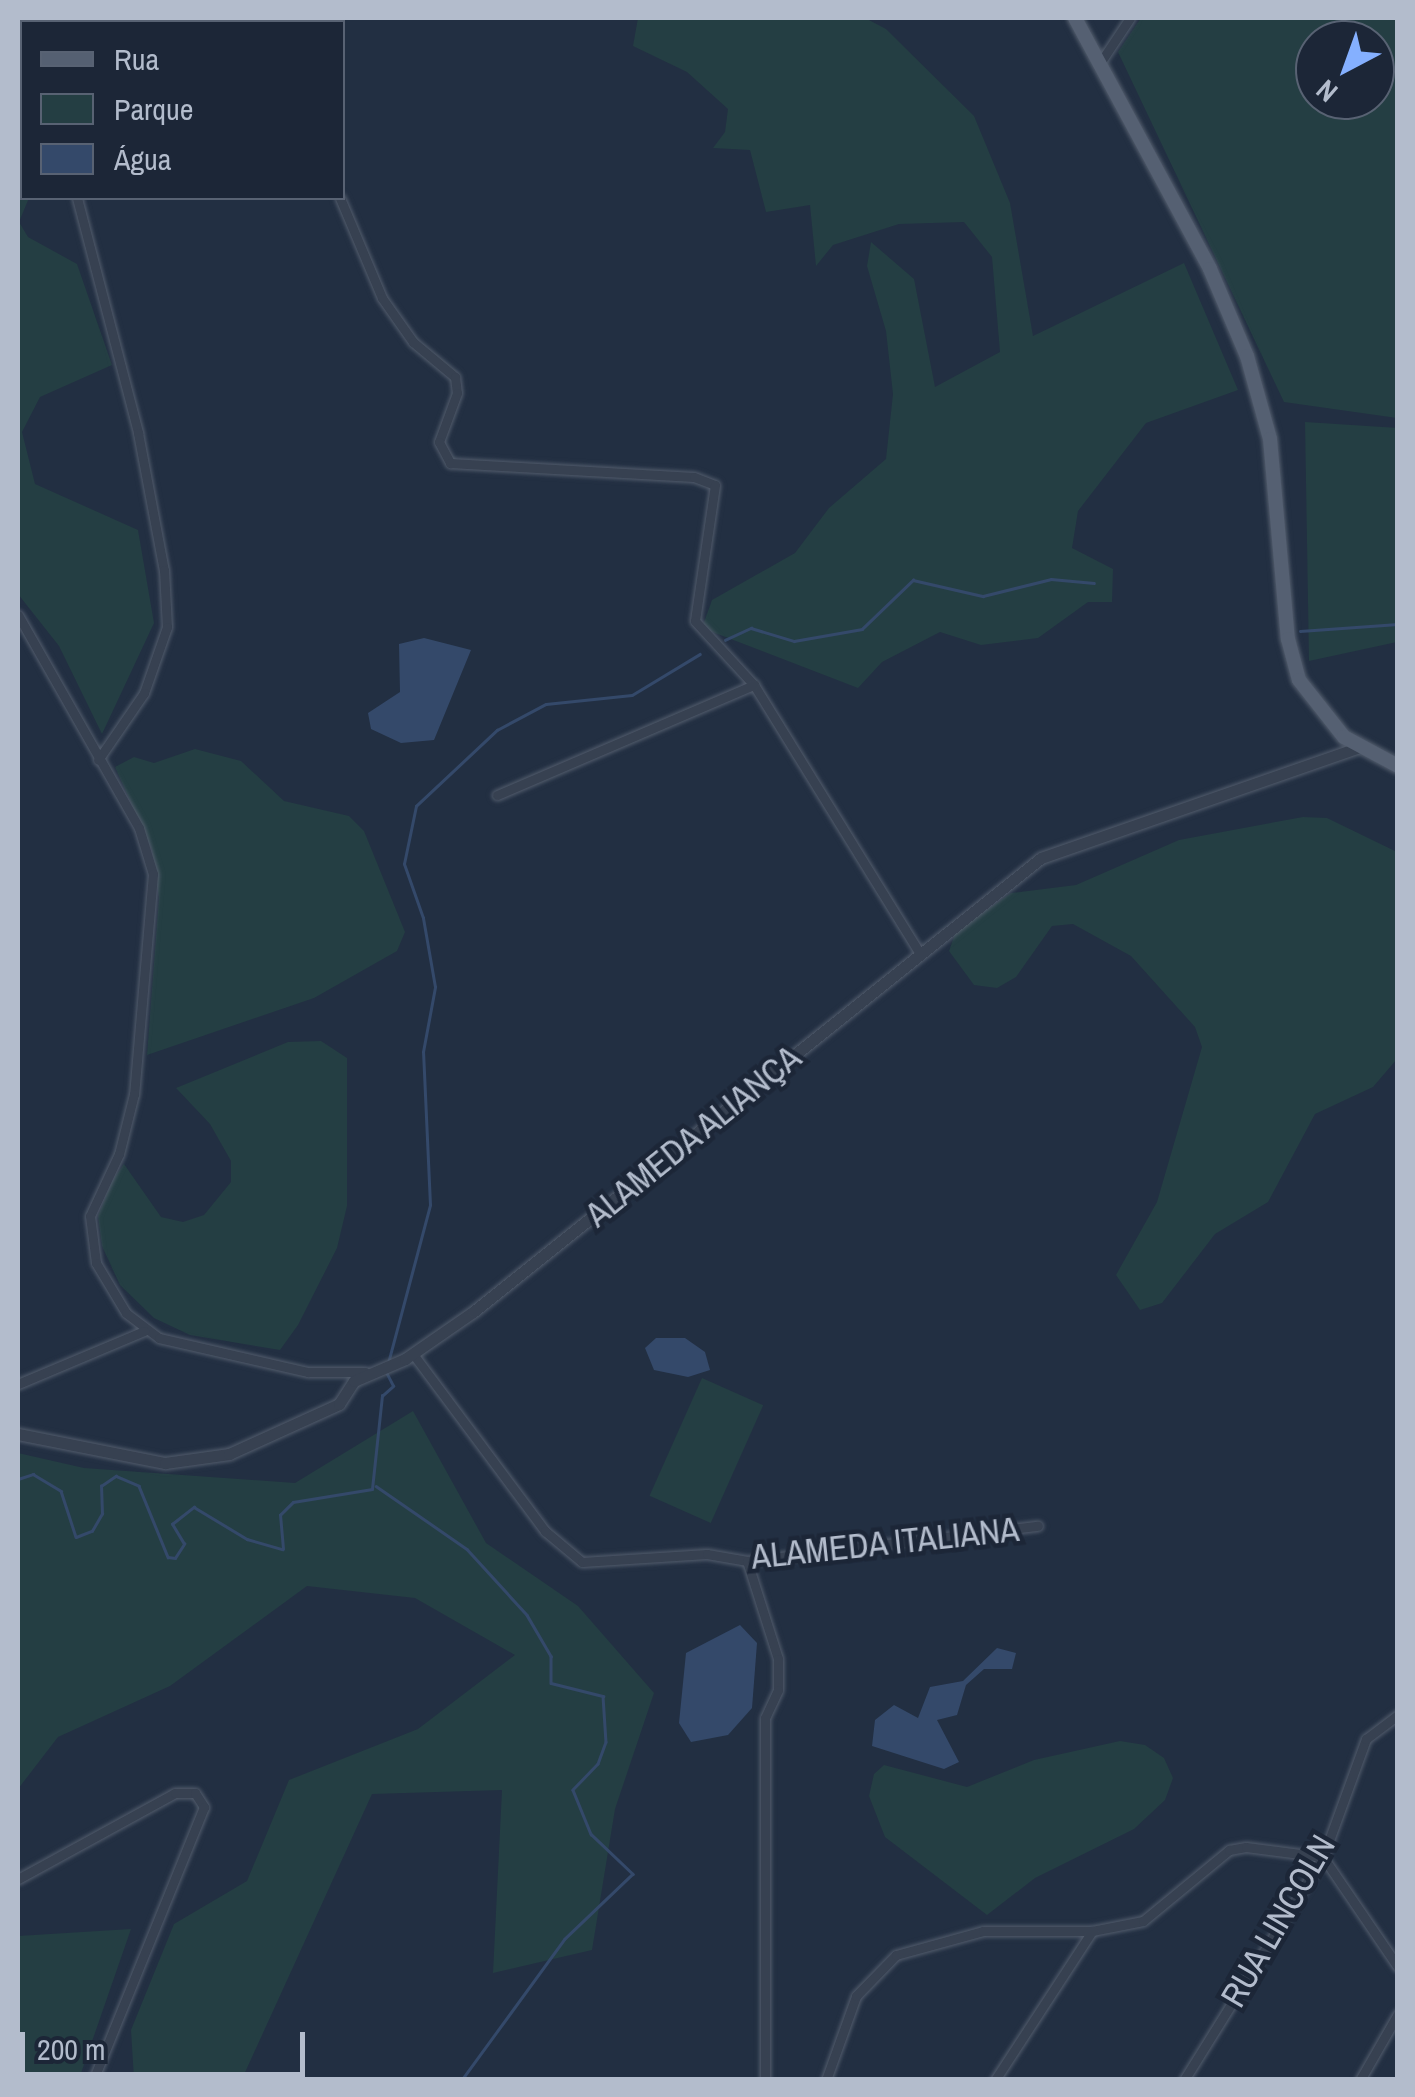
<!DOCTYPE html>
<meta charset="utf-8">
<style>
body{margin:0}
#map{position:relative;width:1415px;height:2097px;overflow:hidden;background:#222f42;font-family:"Archivo Narrow",sans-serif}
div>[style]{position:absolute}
.green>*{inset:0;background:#243e43;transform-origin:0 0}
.water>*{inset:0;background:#34496a}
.stream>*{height:2.5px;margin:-1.25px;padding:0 1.25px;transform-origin:1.25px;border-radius:1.25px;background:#34496a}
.roads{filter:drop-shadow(0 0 2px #525c6c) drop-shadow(0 0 2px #525c6c)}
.minor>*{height:9px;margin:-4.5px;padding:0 4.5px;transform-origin:4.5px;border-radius:4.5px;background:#374151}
.tertiary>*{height:11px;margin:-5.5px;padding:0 5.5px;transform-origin:5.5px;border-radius:5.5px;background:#374151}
.primary>*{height:14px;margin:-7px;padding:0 7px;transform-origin:7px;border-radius:7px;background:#556072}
span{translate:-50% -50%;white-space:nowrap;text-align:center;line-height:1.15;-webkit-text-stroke:9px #1c2637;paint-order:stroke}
.street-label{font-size:35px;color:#b3bccc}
.frame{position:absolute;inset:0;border:20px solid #b3bccc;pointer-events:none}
.legend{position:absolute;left:20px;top:20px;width:325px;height:180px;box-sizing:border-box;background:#1c2637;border:2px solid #586273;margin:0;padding:12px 18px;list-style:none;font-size:30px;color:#b3bccc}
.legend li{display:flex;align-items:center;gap:20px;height:50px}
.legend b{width:50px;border:2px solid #586273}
.north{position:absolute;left:1295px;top:20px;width:100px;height:100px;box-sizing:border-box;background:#1c2637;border:2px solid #586273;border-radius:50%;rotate:221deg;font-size:28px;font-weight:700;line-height:40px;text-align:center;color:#b3bccc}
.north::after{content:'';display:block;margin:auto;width:35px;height:45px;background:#85b0ff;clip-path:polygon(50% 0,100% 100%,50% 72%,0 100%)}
.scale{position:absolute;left:20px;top:2032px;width:285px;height:45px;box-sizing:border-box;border:5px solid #b3bccc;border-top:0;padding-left:12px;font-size:30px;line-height:35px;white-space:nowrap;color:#b3bccc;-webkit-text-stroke:8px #1c2637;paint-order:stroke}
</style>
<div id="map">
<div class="green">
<div style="clip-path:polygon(638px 18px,865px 18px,886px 29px,974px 116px,1010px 203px,1033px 336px,1184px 263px,1238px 390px,1146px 423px,1078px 511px,1072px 548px,1113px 569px,1112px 602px,1088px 602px,1038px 638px,981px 645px,940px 632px,882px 662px,858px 688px,702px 628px,712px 600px,795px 553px,829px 508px,886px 459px,893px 394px,886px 331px,867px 266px,871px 242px,914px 279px,935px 387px,1000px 352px,992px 257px,964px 222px,899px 224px,833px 245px,816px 266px,810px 205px,766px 212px,750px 150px,713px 148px,725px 132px,728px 109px,687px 72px,633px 46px)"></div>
<div style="clip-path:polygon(evenodd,1141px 18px,1397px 18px,1397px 418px,1284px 402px,1118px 52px,1141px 18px,1315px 40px,1375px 40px,1375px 100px,1315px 100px,1315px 40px)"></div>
<div style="clip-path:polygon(18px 159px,22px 198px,29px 198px,19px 222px,28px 237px,77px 264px,112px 365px,40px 397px,22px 432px,35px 484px,138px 530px,154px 623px,102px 734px,59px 646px,18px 594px)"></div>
<div style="clip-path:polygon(1305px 422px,1398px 428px,1397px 642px,1309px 661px)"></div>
<div style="clip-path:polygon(195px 749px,241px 761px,284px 801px,349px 816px,364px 831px,405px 932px,397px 951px,314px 998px,147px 1055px,159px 898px,152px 850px,115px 767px,134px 757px,154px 763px)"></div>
<div style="clip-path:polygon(1303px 817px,1327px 818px,1397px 852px,1397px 1059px,1373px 1087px,1315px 1114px,1268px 1202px,1215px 1234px,1162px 1303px,1140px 1310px,1116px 1275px,1157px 1202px,1202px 1047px,1195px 1027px,1131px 956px,1073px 924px,1052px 926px,1016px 977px,997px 988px,974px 985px,949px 951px,956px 931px,1011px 893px,1076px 885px,1179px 840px)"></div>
<div style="clip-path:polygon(321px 1041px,347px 1058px,347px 1206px,337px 1248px,298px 1325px,280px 1350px,190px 1335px,154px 1318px,120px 1285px,102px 1246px,98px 1216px,112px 1181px,124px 1164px,161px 1217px,183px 1222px,204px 1215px,231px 1182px,231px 1161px,210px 1124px,176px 1088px,288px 1042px)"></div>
<div style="left:702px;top:1378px;width:67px;height:129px;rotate:24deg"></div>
<div style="clip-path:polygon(413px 1411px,486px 1543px,578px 1606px,654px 1693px,615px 1809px,592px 1950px,493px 1973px,502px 1790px,372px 1794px,242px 2079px,134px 2079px,131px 2030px,174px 1924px,247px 1881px,289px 1780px,418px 1729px,515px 1655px,415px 1598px,307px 1586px,170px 1686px,58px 1737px,18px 1789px,18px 1453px,84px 1468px,295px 1483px)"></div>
<div style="clip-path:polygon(1120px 1741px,1145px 1745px,1164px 1758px,1173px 1778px,1165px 1800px,1134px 1829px,1035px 1878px,987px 1915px,885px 1837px,869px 1796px,874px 1774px,884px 1765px,967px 1787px,1034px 1760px)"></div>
<div style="clip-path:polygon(131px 1929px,79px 2079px,18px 2079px,18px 1936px)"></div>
</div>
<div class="water">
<div style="clip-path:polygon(424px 638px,471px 650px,434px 740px,401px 743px,371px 729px,368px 713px,400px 692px,399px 644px)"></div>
<div style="clip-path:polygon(656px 1338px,685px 1338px,705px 1352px,710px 1370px,688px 1377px,654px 1370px,645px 1348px)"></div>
<div style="clip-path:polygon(740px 1625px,757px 1643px,752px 1708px,728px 1735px,691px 1742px,679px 1723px,686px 1653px)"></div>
<div style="clip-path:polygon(997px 1648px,1016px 1653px,1012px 1669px,984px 1669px,966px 1685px,957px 1715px,937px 1720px,959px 1762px,944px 1769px,872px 1746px,875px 1720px,894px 1705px,918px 1718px,930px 1687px,963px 1681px)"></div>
</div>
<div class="stream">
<div style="left:1300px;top:631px;width:98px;rotate:-4.1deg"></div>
<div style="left:725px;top:640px;width:29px;rotate:-25deg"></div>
<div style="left:751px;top:628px;width:45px;rotate:16.8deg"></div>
<div style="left:794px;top:641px;width:69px;rotate:-10deg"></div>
<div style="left:862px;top:629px;width:71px;rotate:-43.9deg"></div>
<div style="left:913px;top:580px;width:72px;rotate:12.9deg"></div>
<div style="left:983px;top:596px;width:70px;rotate:-14deg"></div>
<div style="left:1051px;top:579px;width:43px;rotate:5.3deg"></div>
<div style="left:388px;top:1363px;width:163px;rotate:-75.1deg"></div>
<div style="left:430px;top:1205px;width:153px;rotate:-92.6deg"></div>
<div style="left:423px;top:1052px;width:66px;rotate:-79.5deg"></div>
<div style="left:435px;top:987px;width:70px;rotate:-99.9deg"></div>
<div style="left:423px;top:918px;width:57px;rotate:-109.4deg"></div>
<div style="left:404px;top:864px;width:59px;rotate:-78.3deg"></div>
<div style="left:416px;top:806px;width:111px;rotate:-43.2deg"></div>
<div style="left:497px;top:730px;width:55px;rotate:-28deg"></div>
<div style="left:546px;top:704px;width:86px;rotate:-6deg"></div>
<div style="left:632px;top:695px;width:79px;rotate:-31.1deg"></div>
<div style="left:18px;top:1479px;width:16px;rotate:-18deg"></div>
<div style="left:33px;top:1474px;width:33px;rotate:31deg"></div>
<div style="left:61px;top:1491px;width:48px;rotate:71.9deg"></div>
<div style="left:76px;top:1537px;width:17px;rotate:-21deg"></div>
<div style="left:92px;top:1531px;width:20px;rotate:-60deg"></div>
<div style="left:102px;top:1514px;width:28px;rotate:-92deg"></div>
<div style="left:101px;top:1486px;width:18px;rotate:-34deg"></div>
<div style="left:116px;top:1476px;width:25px;rotate:23deg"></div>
<div style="left:139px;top:1486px;width:77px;rotate:67.8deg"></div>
<div style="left:168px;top:1557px;width:7px;rotate:8deg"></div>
<div style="left:175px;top:1558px;width:17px;rotate:-57deg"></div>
<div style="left:184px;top:1544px;width:23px;rotate:-121deg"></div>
<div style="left:172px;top:1524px;width:28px;rotate:-38deg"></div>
<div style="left:194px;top:1507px;width:62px;rotate:31.1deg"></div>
<div style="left:247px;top:1539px;width:37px;rotate:16deg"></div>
<div style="left:283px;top:1549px;width:34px;rotate:-95deg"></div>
<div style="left:280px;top:1515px;width:18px;rotate:-45deg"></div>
<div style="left:293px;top:1502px;width:80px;rotate:-9.3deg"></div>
<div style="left:372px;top:1489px;width:94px;rotate:-83.9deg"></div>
<div style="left:382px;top:1396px;width:15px;rotate:-42deg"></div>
<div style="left:393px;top:1386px;width:18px;rotate:-117deg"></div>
<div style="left:376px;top:1486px;width:111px;rotate:34.7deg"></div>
<div style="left:467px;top:1549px;width:89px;rotate:47.7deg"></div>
<div style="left:527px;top:1615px;width:48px;rotate:59.7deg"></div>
<div style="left:551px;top:1656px;width:27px;rotate:90deg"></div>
<div style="left:551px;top:1683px;width:54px;rotate:14deg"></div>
<div style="left:603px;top:1696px;width:46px;rotate:86.3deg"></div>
<div style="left:606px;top:1742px;width:23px;rotate:110deg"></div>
<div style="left:598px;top:1764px;width:36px;rotate:134deg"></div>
<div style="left:573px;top:1790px;width:48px;rotate:67.8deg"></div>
<div style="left:591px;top:1834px;width:58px;rotate:43.6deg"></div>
<div style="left:633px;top:1874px;width:94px;rotate:136.3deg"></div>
<div style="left:565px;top:1939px;width:175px;rotate:126.1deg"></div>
</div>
<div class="roads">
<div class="minor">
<div style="left:219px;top:18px;width:5px;rotate:53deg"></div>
<div style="left:130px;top:22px;width:4px;rotate:-76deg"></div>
<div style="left:1100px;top:63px;width:54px;rotate:-56.3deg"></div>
<div style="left:77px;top:198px;width:243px;rotate:75.4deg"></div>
<div style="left:138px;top:433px;width:139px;rotate:79.3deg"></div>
<div style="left:164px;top:570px;width:57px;rotate:87deg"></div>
<div style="left:167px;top:627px;width:70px;rotate:109.2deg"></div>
<div style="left:144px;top:693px;width:81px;rotate:124.5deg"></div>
<div style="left:340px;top:198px;width:108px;rotate:67.2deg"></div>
<div style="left:382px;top:298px;width:54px;rotate:54.8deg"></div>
<div style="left:413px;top:342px;width:55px;rotate:39.8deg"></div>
<div style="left:455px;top:377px;width:16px;rotate:83deg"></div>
<div style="left:457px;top:393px;width:52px;rotate:110.2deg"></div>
<div style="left:439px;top:442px;width:24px;rotate:62deg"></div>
<div style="left:450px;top:463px;width:244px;rotate:3.3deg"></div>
<div style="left:694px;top:477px;width:22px;rotate:21deg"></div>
<div style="left:715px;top:485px;width:137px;rotate:98.4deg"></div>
<div style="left:695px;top:621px;width:87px;rotate:47.3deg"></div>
<div style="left:754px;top:685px;width:316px;rotate:58.3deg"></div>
<div style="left:18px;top:615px;width:245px;rotate:60.4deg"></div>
<div style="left:139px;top:828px;width:48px;rotate:73.1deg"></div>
<div style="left:153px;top:874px;width:221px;rotate:94.9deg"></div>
<div style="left:134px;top:1094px;width:62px;rotate:104deg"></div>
<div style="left:119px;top:1154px;width:68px;rotate:115.1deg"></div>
<div style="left:90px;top:1216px;width:47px;rotate:82.7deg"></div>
<div style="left:96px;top:1263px;width:58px;rotate:59deg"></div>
<div style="left:126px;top:1313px;width:41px;rotate:37.1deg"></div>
<div style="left:159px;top:1338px;width:153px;rotate:12.9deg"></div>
<div style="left:308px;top:1372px;width:57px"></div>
<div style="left:497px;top:795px;width:280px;rotate:-23.2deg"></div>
<div style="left:413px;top:1354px;width:221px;rotate:53.3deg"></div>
<div style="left:545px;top:1531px;width:48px;rotate:40deg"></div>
<div style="left:582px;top:1562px;width:125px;rotate:-3.7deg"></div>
<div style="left:707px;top:1554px;width:41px;rotate:9.9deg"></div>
<div style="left:747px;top:1561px;width:293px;rotate:-6.9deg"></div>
<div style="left:18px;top:1384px;width:137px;rotate:-22.8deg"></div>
<div style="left:747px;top:1561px;width:103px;rotate:72.4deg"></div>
<div style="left:778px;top:1659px;width:31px;rotate:90deg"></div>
<div style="left:778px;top:1690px;width:31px;rotate:115deg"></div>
<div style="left:765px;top:1718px;width:362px;rotate:90deg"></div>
<div style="left:18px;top:1879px;width:179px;rotate:-28.7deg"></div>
<div style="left:175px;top:1793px;width:20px"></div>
<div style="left:195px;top:1793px;width:17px;rotate:57deg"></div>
<div style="left:204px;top:1807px;width:295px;rotate:112.1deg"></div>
<div style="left:826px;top:2080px;width:89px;rotate:-70.3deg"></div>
<div style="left:856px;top:1996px;width:57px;rotate:-45.7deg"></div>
<div style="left:896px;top:1955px;width:90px;rotate:-15.4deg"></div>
<div style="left:983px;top:1931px;width:109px"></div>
<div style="left:1092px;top:1931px;width:52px;rotate:-11.1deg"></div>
<div style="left:1143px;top:1921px;width:112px;rotate:-39.5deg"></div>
<div style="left:1229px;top:1850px;width:17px;rotate:-10deg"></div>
<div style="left:1246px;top:1847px;width:78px;rotate:7.4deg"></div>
<div style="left:1323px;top:1857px;width:133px;rotate:55.7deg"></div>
<div style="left:995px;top:2080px;width:178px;rotate:-56.9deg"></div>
<div style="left:1184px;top:2080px;width:263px;rotate:-58.1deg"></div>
<div style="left:1323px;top:1857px;width:126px;rotate:-70deg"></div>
<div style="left:1366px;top:1739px;width:40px;rotate:-37deg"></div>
<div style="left:1360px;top:2080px;width:76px;rotate:-60.1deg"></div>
</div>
<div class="tertiary">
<div style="left:18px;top:1434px;width:150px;rotate:11.2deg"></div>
<div style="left:165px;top:1463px;width:65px;rotate:-8deg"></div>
<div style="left:229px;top:1454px;width:121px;rotate:-24.4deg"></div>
<div style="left:339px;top:1404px;width:27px;rotate:-57deg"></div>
<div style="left:354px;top:1381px;width:56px;rotate:-23.3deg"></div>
<div style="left:405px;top:1359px;width:83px;rotate:-34.7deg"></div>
<div style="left:473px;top:1312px;width:727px;rotate:-38.64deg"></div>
<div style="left:1041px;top:858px;width:337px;rotate:-19.2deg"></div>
</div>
<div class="primary">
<div style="left:1075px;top:18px;width:285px;rotate:61.7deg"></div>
<div style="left:1210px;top:269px;width:95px;rotate:67deg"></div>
<div style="left:1247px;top:356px;width:86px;rotate:74.5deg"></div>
<div style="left:1270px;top:439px;width:201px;rotate:84.9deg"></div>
<div style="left:1288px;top:639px;width:42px;rotate:75deg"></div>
<div style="left:1299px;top:680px;width:73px;rotate:51.7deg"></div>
<div style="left:1344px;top:737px;width:61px;rotate:28.2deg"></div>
</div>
</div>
<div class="street-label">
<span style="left:693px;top:1136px;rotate:-39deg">ALAMEDA ALIANÇA</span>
<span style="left:885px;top:1543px;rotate:-6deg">ALAMEDA ITALIANA</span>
<span style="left:1278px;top:1921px;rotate:-60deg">RUA LINCOLN</span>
</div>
<div class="frame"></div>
<ul class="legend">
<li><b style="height:12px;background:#556072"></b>Rua</li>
<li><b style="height:28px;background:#243e43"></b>Parque</li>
<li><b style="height:28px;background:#34496a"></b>Água</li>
</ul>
<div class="north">N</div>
<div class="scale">200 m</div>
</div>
